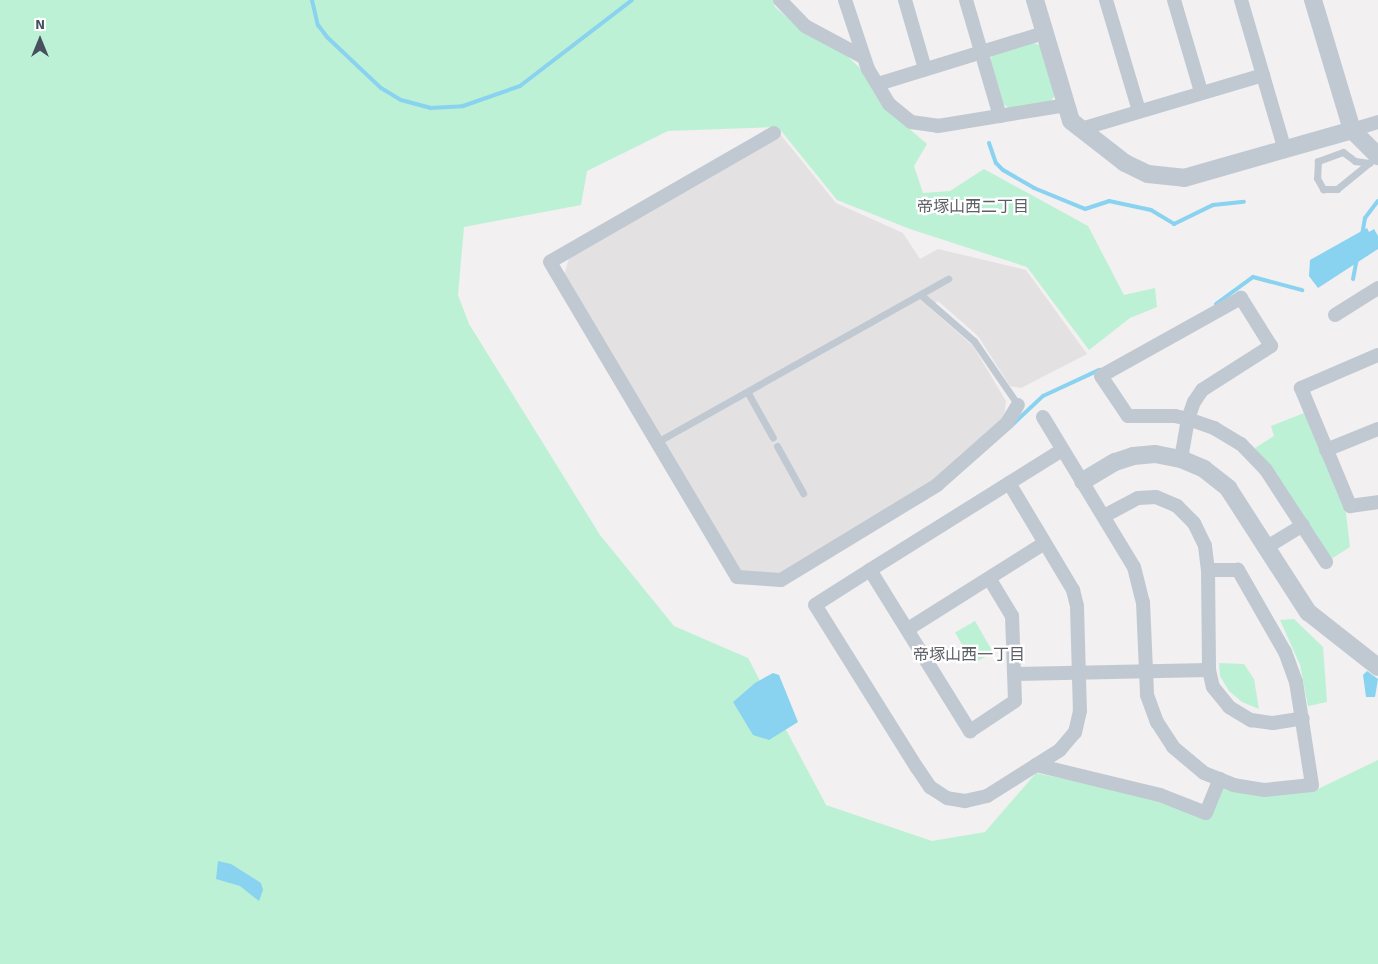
<!DOCTYPE html>
<meta charset="utf-8">
<style>
body{margin:0}
#map{position:relative;width:1378px;height:964px;overflow:hidden;background:#f2f0f0;font-family:Signika,"Noto Sans JP",sans-serif}
div>[style]{position:absolute}
.education>*{inset:0;background:#e3e1e2}
.green>*{inset:0;background:#bdf1d5;transform-origin:0 0}
.water>*{inset:0;background:#89d2f0}
.stream>*{height:4px;margin:-2px;padding:0 2px;transform-origin:2px;border-radius:2px;background:#89d2f0}
.service>*{height:7px;margin:-3.5px;padding:0 3.5px;transform-origin:3.5px;border-radius:3.5px;background:#c0c9d2}
.minor>*{height:14px;margin:-7px;padding:0 7px;transform-origin:7px;border-radius:7px;background:#c0c9d2}
.tertiary>*{height:18px;margin:-9px;padding:0 9px;transform-origin:9px;border-radius:9px;background:#c0c9d2}
span{translate:-50% -50%;white-space:nowrap;text-align:center;line-height:1.15;-webkit-text-stroke:4.5px #fff;paint-order:stroke}
.neighbourhood-label{font-size:16px;color:#5c5f65}
.north{position:absolute;left:15px;top:15px;width:50px;height:50px;-webkit-text-stroke:4px #fff;paint-order:stroke;rotate:0deg;font-size:14px;font-weight:700;line-height:20px;text-align:center;color:#47515e}
.north::after{content:'';display:block;margin:auto;width:18px;height:22px;background:#47515e;clip-path:polygon(50% 0,100% 100%,50% 72%,0 100%)}
</style>
<div id="map">
<div class="education">
<div style="clip-path:polygon(780px 134px,836px 203px,903px 233px,920px 259px,938px 249px,1026px 270px,1087px 354px,1021px 388px,1010px 386px,978px 336px,938px 301px,930px 308px,973px 346px,1006px 401px,1004px 420px,933px 482px,778px 577px,739px 575px,564px 275px,571px 252px)"></div>
</div>
<div class="green">
<div style="clip-path:polygon(0 0,773px 0,775px 7px,801px 30px,844px 53px,861px 69px,885px 108px,927px 144px,914px 166px,923px 193px,950px 191px,984px 169px,1088px 226px,1124px 295px,1155px 288px,1157px 307px,1130px 318px,1089px 350px,1027px 267px,910px 229px,837px 200px,778px 127px,668px 131px,587px 171px,581px 205px,464px 227px,458px 295px,469px 324px,600px 535px,674px 626px,748px 658px,826px 805px,932px 841px,985px 832px,1036px 773px,1156px 798px,1207px 819px,1221px 786px,1270px 795px,1318px 789px,1378px 760px,1378px 964px,0 964px)"></div>
<div style="clip-path:polygon(1032px 42px,1041px 46px,1056px 94px,1050px 102px,1010px 109px,1002px 103px,989px 61px,993px 54px)"></div>
<div style="clip-path:polygon(1304px 413px,1346px 513px,1350px 547px,1331px 559px,1255px 448px,1274px 436px,1271px 426px)"></div>
<div style="clip-path:polygon(1294px 619px,1323px 647px,1327px 702px,1308px 706px,1300px 665px,1280px 620px)"></div>
<div style="left:975px;top:621px;width:36px;height:23px;rotate:60deg"></div>
<div style="clip-path:polygon(1219px 663px,1244px 664px,1254px 679px,1259px 709px,1242px 702px,1229px 691px,1220px 676px)"></div>
</div>
<div class="water">
<div style="clip-path:polygon(1367px 228px,1369px 232px,1374px 229px,1378px 236px,1378px 249px,1318px 288px,1309px 276px,1310px 260px)"></div>
<div style="clip-path:polygon(1367px 671px,1378px 679px,1375px 697px,1366px 697px,1363px 675px)"></div>
<div style="clip-path:polygon(773px 673px,779px 675px,798px 722px,769px 740px,753px 735px,733px 702px,755px 683px)"></div>
<div style="clip-path:polygon(218px 861px,231px 864px,261px 883px,263px 890px,259px 901px,240px 886px,216px 879px)"></div>
</div>
<div class="stream">
<div style="left:312px;top:0;width:26px;rotate:77deg"></div>
<div style="left:318px;top:25px;width:15px;rotate:53deg"></div>
<div style="left:327px;top:37px;width:74px;rotate:43.4deg"></div>
<div style="left:381px;top:88px;width:23px;rotate:31deg"></div>
<div style="left:401px;top:100px;width:30px;rotate:15deg"></div>
<div style="left:430px;top:108px;width:33px;rotate:-3deg"></div>
<div style="left:463px;top:106px;width:60px;rotate:-19.3deg"></div>
<div style="left:520px;top:86px;width:141px;rotate:-37.5deg"></div>
<div style="left:989px;top:143px;width:21px;rotate:71deg"></div>
<div style="left:996px;top:163px;width:10px;rotate:45deg"></div>
<div style="left:1003px;top:170px;width:36px;rotate:30deg"></div>
<div style="left:1034px;top:188px;width:55px;rotate:22.4deg"></div>
<div style="left:1085px;top:209px;width:25px;rotate:-18deg"></div>
<div style="left:1109px;top:201px;width:43px;rotate:12.1deg"></div>
<div style="left:1151px;top:210px;width:27px;rotate:31deg"></div>
<div style="left:1174px;top:224px;width:43px;rotate:-26deg"></div>
<div style="left:1213px;top:205px;width:31px;rotate:-6deg"></div>
<div style="left:1362px;top:235px;width:17px;rotate:-80deg"></div>
<div style="left:1365px;top:218px;width:21px;rotate:-53deg"></div>
<div style="left:1353px;top:279px;width:20px;rotate:-79deg"></div>
<div style="left:1216px;top:304px;width:46px;rotate:-36.1deg"></div>
<div style="left:1253px;top:277px;width:51px;rotate:14.9deg"></div>
<div style="left:1011px;top:426px;width:44px;rotate:-43.2deg"></div>
<div style="left:1043px;top:396px;width:62px;rotate:-24.9deg"></div>
</div>
<div class="service">
<div style="left:1369px;top:163px;width:14px;rotate:-172deg"></div>
<div style="left:1355px;top:161px;width:15px;rotate:-143deg"></div>
<div style="left:1343px;top:152px;width:27px;rotate:160deg"></div>
<div style="left:1318px;top:161px;width:17px;rotate:93deg"></div>
<div style="left:1317px;top:178px;width:13px;rotate:61deg"></div>
<div style="left:1323px;top:189px;width:14px"></div>
<div style="left:1337px;top:189px;width:41px;rotate:-39.1deg"></div>
<div style="left:1369px;top:163px;width:11px;rotate:-38deg"></div>
<div style="left:921px;top:295px;width:70px;rotate:41deg"></div>
<div style="left:974px;top:341px;width:78px;rotate:55.5deg"></div>
<div style="left:748px;top:393px;width:51px;rotate:60.9deg"></div>
<div style="left:657px;top:442px;width:334px;rotate:-29.3deg"></div>
<div style="left:777px;top:446px;width:54px;rotate:61deg"></div>
</div>
<div class="minor">
<div style="left:780px;top:0;width:36px;rotate:46deg"></div>
<div style="left:805px;top:26px;width:66px;rotate:28.1deg"></div>
<div style="left:845px;top:0;width:73px;rotate:71.6deg"></div>
<div style="left:868px;top:69px;width:41px;rotate:59deg"></div>
<div style="left:889px;top:104px;width:28px;rotate:39deg"></div>
<div style="left:911px;top:122px;width:27px;rotate:8deg"></div>
<div style="left:938px;top:126px;width:130px;rotate:-9.3deg"></div>
<div style="left:905px;top:0;width:72px;rotate:73.8deg"></div>
<div style="left:966px;top:0;width:121px;rotate:73.7deg"></div>
<div style="left:1106px;top:0;width:116px;rotate:73.4deg"></div>
<div style="left:1174px;top:0;width:96px;rotate:73.6deg"></div>
<div style="left:1241px;top:0;width:156px;rotate:73.7deg"></div>
<div style="left:878px;top:84px;width:174px;rotate:-17.1deg"></div>
<div style="left:1081px;top:129px;width:190px;rotate:-16.5deg"></div>
<div style="left:1352px;top:130px;width:27px;rotate:-17deg"></div>
<div style="left:774px;top:133px;width:258px;rotate:150.1deg"></div>
<div style="left:550px;top:262px;width:366px;rotate:59.3deg"></div>
<div style="left:737px;top:577px;width:44px;rotate:3.9deg"></div>
<div style="left:781px;top:580px;width:183px;rotate:-31.3deg"></div>
<div style="left:937px;top:485px;width:94px;rotate:-41.5deg"></div>
<div style="left:1007px;top:423px;width:21px;rotate:-59deg"></div>
<div style="left:1335px;top:315px;width:51px;rotate:-32.1deg"></div>
<div style="left:1378px;top:355px;width:84px;rotate:156.8deg"></div>
<div style="left:1301px;top:388px;width:128px;rotate:67.4deg"></div>
<div style="left:1350px;top:506px;width:28px;rotate:-8deg"></div>
<div style="left:1043px;top:417px;width:175px;rotate:58.8deg"></div>
<div style="left:1134px;top:567px;width:36px;rotate:76deg"></div>
<div style="left:1143px;top:602px;width:93px;rotate:87.5deg"></div>
<div style="left:1147px;top:695px;width:29px;rotate:70deg"></div>
<div style="left:1157px;top:722px;width:30px;rotate:57deg"></div>
<div style="left:1173px;top:747px;width:40px;rotate:40deg"></div>
<div style="left:1204px;top:773px;width:31px;rotate:22deg"></div>
<div style="left:1233px;top:785px;width:31px;rotate:9deg"></div>
<div style="left:1264px;top:790px;width:48px;rotate:-5.9deg"></div>
<div style="left:1312px;top:785px;width:104px;rotate:-98.8deg"></div>
<div style="left:1296px;top:682px;width:32px;rotate:-110deg"></div>
<div style="left:1285px;top:652px;width:95px;rotate:-119.8deg"></div>
<div style="left:1238px;top:570px;width:30px;rotate:180deg"></div>
<div style="left:1326px;top:450px;width:56px;rotate:-22deg"></div>
<div style="left:1181px;top:459px;width:41px;rotate:-80.1deg"></div>
<div style="left:1188px;top:419px;width:18px;rotate:-71deg"></div>
<div style="left:1194px;top:402px;width:14px;rotate:-56deg"></div>
<div style="left:1202px;top:390px;width:82px;rotate:-32.5deg"></div>
<div style="left:1271px;top:346px;width:57px;rotate:-122deg"></div>
<div style="left:1241px;top:298px;width:160px;rotate:150.9deg"></div>
<div style="left:1101px;top:376px;width:48px;rotate:56deg"></div>
<div style="left:1128px;top:416px;width:47px"></div>
<div style="left:1175px;top:416px;width:13px;rotate:13deg"></div>
<div style="left:1188px;top:419px;width:28px;rotate:19deg"></div>
<div style="left:1214px;top:428px;width:31px;rotate:31deg"></div>
<div style="left:1241px;top:444px;width:36px;rotate:46deg"></div>
<div style="left:1266px;top:470px;width:110px;rotate:56.9deg"></div>
<div style="left:1009px;top:483px;width:125px;rotate:59.1deg"></div>
<div style="left:1073px;top:590px;width:16px;rotate:76deg"></div>
<div style="left:1077px;top:606px;width:105px;rotate:88.4deg"></div>
<div style="left:1080px;top:711px;width:22px;rotate:103deg"></div>
<div style="left:1075px;top:732px;width:23px;rotate:130deg"></div>
<div style="left:1060px;top:750px;width:86px;rotate:147.8deg"></div>
<div style="left:987px;top:796px;width:23px;rotate:167deg"></div>
<div style="left:965px;top:801px;width:18px;rotate:-171deg"></div>
<div style="left:947px;top:798px;width:20px;rotate:-147deg"></div>
<div style="left:930px;top:787px;width:23px;rotate:-124deg"></div>
<div style="left:917px;top:768px;width:192px;rotate:-122deg"></div>
<div style="left:815px;top:605px;width:65px;rotate:-32.5deg"></div>
<div style="left:870px;top:570px;width:226px;rotate:-32deg"></div>
<div style="left:1104px;top:516px;width:38px;rotate:-28deg"></div>
<div style="left:1138px;top:498px;width:18px;rotate:-3deg"></div>
<div style="left:1156px;top:497px;width:23px;rotate:23deg"></div>
<div style="left:1177px;top:506px;width:24px;rotate:45deg"></div>
<div style="left:1194px;top:523px;width:25px;rotate:64deg"></div>
<div style="left:1205px;top:546px;width:24px;rotate:83deg"></div>
<div style="left:1208px;top:570px;width:100px;rotate:89.4deg"></div>
<div style="left:1209px;top:670px;width:17px;rotate:77deg"></div>
<div style="left:1213px;top:687px;width:26px;rotate:51deg"></div>
<div style="left:1229px;top:707px;width:26px;rotate:31deg"></div>
<div style="left:1251px;top:720px;width:22px;rotate:8deg"></div>
<div style="left:1273px;top:723px;width:30px;rotate:-9deg"></div>
<div style="left:1267px;top:547px;width:42px;rotate:-31.4deg"></div>
<div style="left:870px;top:570px;width:190px;rotate:58.2deg"></div>
<div style="left:970px;top:731px;width:54px;rotate:-33.7deg"></div>
<div style="left:1015px;top:701px;width:85px;rotate:-92deg"></div>
<div style="left:1012px;top:616px;width:44px;rotate:-121.2deg"></div>
<div style="left:908px;top:629px;width:160px;rotate:-32.2deg"></div>
<div style="left:1014px;top:674px;width:195px;rotate:-1.2deg"></div>
<div style="left:1036px;top:765px;width:128px;rotate:13.6deg"></div>
<div style="left:1160px;top:795px;width:49px;rotate:21.4deg"></div>
<div style="left:1206px;top:813px;width:37px;rotate:-68deg"></div>
</div>
<div class="tertiary">
<div style="left:1035px;top:0;width:126px;rotate:73.4deg"></div>
<div style="left:1071px;top:121px;width:68px;rotate:37.9deg"></div>
<div style="left:1125px;top:163px;width:25px;rotate:26deg"></div>
<div style="left:1148px;top:174px;width:36px;rotate:6deg"></div>
<div style="left:1184px;top:178px;width:175px;rotate:-15.9deg"></div>
<div style="left:1313px;top:0;width:136px;rotate:73.3deg"></div>
<div style="left:1352px;top:130px;width:37px;rotate:45deg"></div>
<div style="left:1083px;top:481px;width:37px;rotate:-31deg"></div>
<div style="left:1115px;top:462px;width:19px;rotate:-18deg"></div>
<div style="left:1133px;top:456px;width:22px;rotate:-5deg"></div>
<div style="left:1155px;top:454px;width:26px;rotate:11deg"></div>
<div style="left:1181px;top:459px;width:25px;rotate:23deg"></div>
<div style="left:1204px;top:469px;width:31px;rotate:38deg"></div>
<div style="left:1228px;top:488px;width:148px;rotate:57.2deg"></div>
<div style="left:1308px;top:612px;width:89px;rotate:38.2deg"></div>
</div>
<div class="neighbourhood-label">
<span style="left:973px;top:207px">帝塚山西二丁目</span>
<span style="left:969px;top:655px">帝塚山西一丁目</span>
</div>
<div class="north">N</div>
</div>
